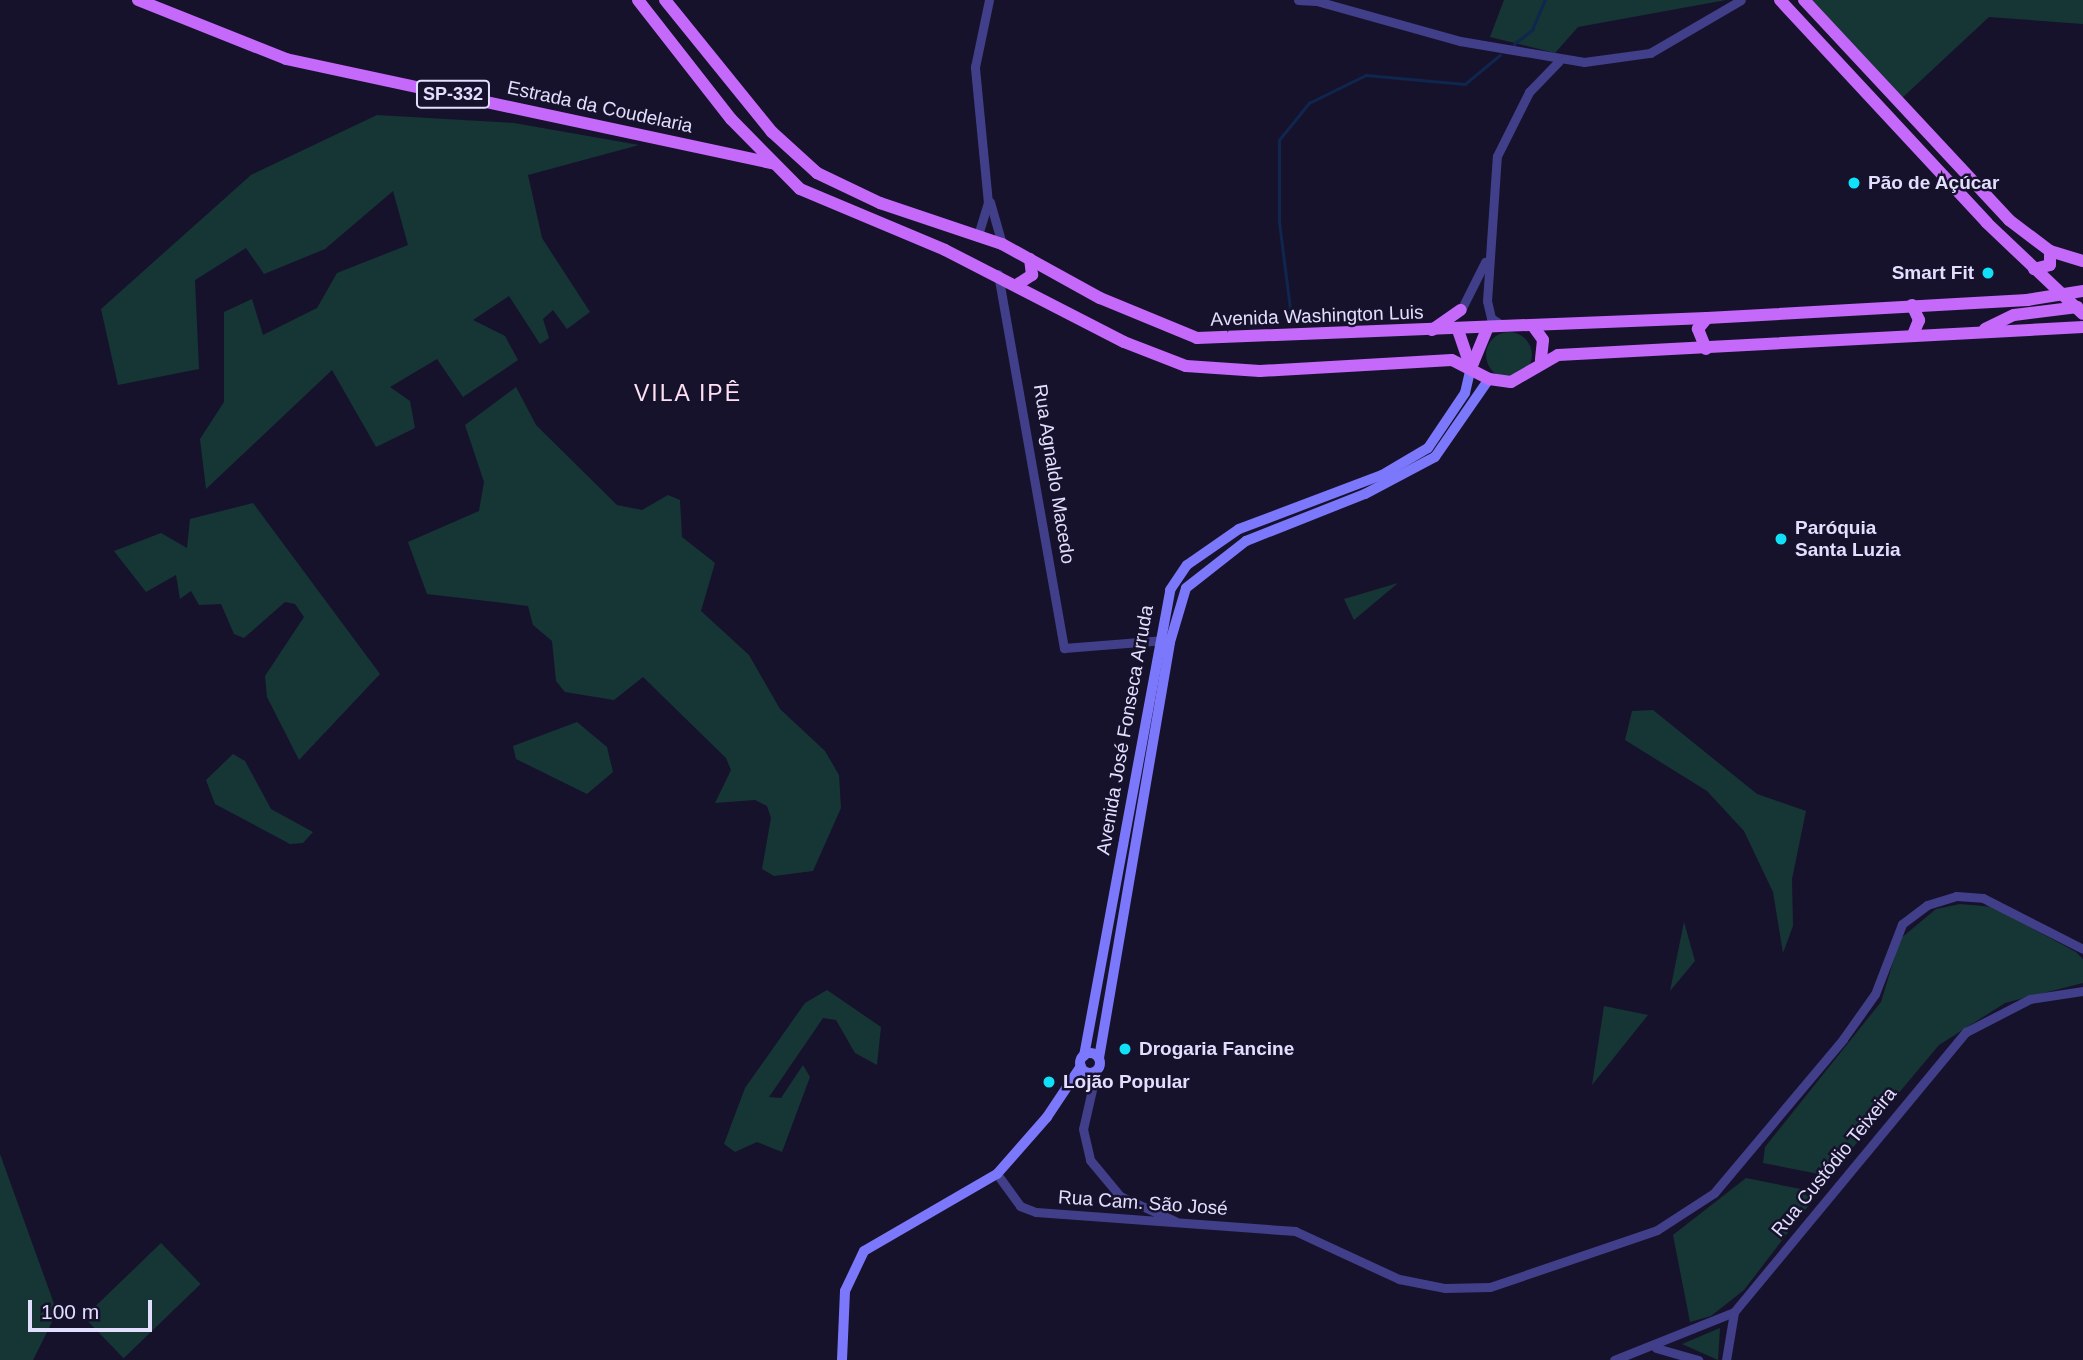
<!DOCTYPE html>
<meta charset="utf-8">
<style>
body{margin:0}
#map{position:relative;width:2083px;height:1360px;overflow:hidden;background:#17122c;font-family:Helvetica,sans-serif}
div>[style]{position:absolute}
.green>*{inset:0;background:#153635;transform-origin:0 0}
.round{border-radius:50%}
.stream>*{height:2.5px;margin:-1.25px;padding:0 1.25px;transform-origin:1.25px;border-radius:1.25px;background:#0f264f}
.tertiary>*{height:9px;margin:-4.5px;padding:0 4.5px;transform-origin:4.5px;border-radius:4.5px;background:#423f8a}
.secondary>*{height:10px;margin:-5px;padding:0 5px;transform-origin:5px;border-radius:5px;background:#7c78fc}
.secondary>.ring{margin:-5px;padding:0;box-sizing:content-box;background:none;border:10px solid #7c78fc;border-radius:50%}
.primary>*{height:12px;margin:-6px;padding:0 6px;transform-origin:6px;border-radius:6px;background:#c569fb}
.dots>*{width:19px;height:19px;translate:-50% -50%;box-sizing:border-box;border:4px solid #17122c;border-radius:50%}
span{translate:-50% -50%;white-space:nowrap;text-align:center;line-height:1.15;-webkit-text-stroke:5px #17122c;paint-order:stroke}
.shield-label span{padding:2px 5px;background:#17122c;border:2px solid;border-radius:5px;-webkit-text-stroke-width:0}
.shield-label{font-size:18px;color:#e2defe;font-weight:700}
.street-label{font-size:19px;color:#e2defe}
.poi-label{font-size:19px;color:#e2defe;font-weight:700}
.left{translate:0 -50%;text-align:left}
.right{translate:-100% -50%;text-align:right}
.quarter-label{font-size:23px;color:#fee0f3;letter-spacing:2px}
.scale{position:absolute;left:28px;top:1300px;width:124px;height:32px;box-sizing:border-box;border:4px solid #e2defe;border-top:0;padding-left:9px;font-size:21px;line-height:24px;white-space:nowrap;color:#e2defe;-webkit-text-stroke:5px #17122c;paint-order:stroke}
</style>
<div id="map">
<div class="green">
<div style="clip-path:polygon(1504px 0,1726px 0,1578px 27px,1555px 53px,1490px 37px)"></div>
<div style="clip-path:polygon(1811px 0,2083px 0,2083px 24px,1989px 17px,1902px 98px)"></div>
<div style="clip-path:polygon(377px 115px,514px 123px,639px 145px,528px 175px,542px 238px,590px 312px,567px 329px,553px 310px,543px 319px,549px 338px,540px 344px,509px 296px,473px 320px,505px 336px,518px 360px,463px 397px,437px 359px,390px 387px,410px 401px,415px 428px,376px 447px,332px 370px,206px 489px,200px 439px,224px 402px,224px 312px,252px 299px,263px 335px,317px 308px,337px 273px,408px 245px,393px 191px,325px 249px,264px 274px,246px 248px,195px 280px,199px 369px,118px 385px,101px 309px,251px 175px)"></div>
<div class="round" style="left:1486px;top:332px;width:46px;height:46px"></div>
<div style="clip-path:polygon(516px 387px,536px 425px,617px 505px,642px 510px,668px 495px,680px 500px,682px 537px,715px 563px,701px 611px,749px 655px,780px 709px,825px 751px,839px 775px,841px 808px,813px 871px,774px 876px,762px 869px,771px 818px,767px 806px,755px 800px,715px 803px,731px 770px,726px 758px,643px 677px,614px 700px,565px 692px,556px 681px,552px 641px,533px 625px,528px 606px,427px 594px,408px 542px,479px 511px,484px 482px,465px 425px)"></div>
<div style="clip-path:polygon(253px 503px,380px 674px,299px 760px,267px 697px,265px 676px,304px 617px,295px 604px,285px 602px,244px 638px,234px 634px,221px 604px,199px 605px,191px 591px,180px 599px,176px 575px,146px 592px,114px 551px,161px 533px,187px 548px,190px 519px)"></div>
<div style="clip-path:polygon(1398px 583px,1354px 620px,1344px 599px)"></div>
<div style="clip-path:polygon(1653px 710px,1757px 794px,1806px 811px,1792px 879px,1793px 926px,1783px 953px,1773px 892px,1744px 831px,1707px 791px,1625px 740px,1632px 711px)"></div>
<div style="clip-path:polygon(577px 722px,607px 747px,613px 772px,587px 794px,516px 759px,513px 746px)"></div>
<div style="clip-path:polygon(233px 754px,245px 761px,271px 809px,313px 832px,303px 843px,290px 844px,215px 804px,206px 780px)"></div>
<div style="clip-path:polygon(1960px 904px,1993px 907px,2076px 952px,2083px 959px,2083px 983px,2005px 1003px,1939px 1045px,1829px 1176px,1763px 1163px,1765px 1147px,1881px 1002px,1900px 939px,1936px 909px)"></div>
<div style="clip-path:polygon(1684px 922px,1695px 961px,1670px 991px)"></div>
<div style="clip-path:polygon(827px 990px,881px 1027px,877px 1065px,855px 1053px,836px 1020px,823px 1018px,769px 1097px,781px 1098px,803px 1065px,810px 1077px,782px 1152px,757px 1142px,735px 1152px,724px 1144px,745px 1088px,805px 1003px)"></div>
<div style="clip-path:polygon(1604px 1006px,1648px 1015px,1592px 1085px)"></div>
<div style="clip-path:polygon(0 1154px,57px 1312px,33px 1360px,0 1360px)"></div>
<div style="clip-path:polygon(1746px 1178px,1806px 1190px,1812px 1201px,1744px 1290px,1711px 1316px,1690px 1322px,1673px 1235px)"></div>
<div style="left:161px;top:1243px;width:57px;height:107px;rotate:46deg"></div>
<div style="clip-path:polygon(1720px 1328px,1718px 1360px,1682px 1344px)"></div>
</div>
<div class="stream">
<div style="left:1514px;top:44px;width:23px;rotate:-38deg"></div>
<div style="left:1532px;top:30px;width:33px;rotate:-67deg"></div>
<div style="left:1290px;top:309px;width:88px;rotate:-97.2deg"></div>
<div style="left:1279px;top:222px;width:82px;rotate:-90deg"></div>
<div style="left:1279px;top:140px;width:48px;rotate:-51deg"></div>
<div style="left:1309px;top:103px;width:64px;rotate:-26.2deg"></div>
<div style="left:1366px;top:75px;width:99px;rotate:5.2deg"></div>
<div style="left:1465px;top:84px;width:45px;rotate:-39.6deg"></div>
</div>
<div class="tertiary">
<div style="left:1298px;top:0;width:18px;rotate:3deg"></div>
<div style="left:1313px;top:0;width:153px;rotate:15.6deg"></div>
<div style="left:1460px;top:41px;width:126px;rotate:9.6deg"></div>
<div style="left:1584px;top:62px;width:67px;rotate:-7.8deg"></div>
<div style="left:1650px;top:53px;width:105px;rotate:-30.2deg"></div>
<div style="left:990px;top:202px;width:44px;rotate:74.1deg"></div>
<div style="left:978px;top:235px;width:34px;rotate:-73deg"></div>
<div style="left:988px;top:203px;width:137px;rotate:-95.5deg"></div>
<div style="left:975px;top:67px;width:68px;rotate:-78.2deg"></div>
<div style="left:998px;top:274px;width:380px;rotate:80deg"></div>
<div style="left:1064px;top:648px;width:101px;rotate:-4.5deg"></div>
<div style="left:1461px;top:310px;width:54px;rotate:-63.4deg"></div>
<div style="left:1502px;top:325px;width:13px;rotate:-148deg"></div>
<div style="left:1491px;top:318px;width:17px;rotate:-103deg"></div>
<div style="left:1487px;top:301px;width:145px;rotate:-86.1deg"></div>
<div style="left:1497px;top:156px;width:72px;rotate:-63.4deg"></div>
<div style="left:1529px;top:92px;width:43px;rotate:-45.9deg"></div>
<div style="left:1096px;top:1072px;width:58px;rotate:102.8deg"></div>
<div style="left:1083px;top:1129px;width:32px;rotate:77deg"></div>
<div style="left:1090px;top:1160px;width:47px;rotate:50.2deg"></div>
<div style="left:1120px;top:1196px;width:60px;rotate:24.4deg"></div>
<div style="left:997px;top:1174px;width:39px;rotate:54deg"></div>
<div style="left:1020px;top:1206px;width:17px;rotate:21deg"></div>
<div style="left:1036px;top:1212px;width:260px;rotate:4.2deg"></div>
<div style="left:1295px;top:1231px;width:115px;rotate:24.8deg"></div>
<div style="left:1399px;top:1279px;width:47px;rotate:11.1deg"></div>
<div style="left:1445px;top:1288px;width:45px;rotate:-1.3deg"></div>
<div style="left:1490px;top:1287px;width:176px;rotate:-18.8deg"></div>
<div style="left:1657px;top:1230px;width:68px;rotate:-33deg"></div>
<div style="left:1714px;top:1193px;width:201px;rotate:-50deg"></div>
<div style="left:1843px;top:1039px;width:55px;rotate:-54.6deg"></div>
<div style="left:1875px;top:994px;width:75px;rotate:-68.9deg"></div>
<div style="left:1902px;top:924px;width:31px;rotate:-37deg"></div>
<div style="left:1927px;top:905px;width:30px;rotate:-17deg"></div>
<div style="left:1956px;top:896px;width:27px;rotate:4deg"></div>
<div style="left:1983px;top:898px;width:112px;rotate:27deg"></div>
<div style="left:1656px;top:1348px;width:44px;rotate:15.9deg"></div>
<div style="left:1614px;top:1360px;width:129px;rotate:-21.8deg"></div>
<div style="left:1734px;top:1312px;width:364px;rotate:-50.4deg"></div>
<div style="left:1966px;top:1032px;width:72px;rotate:-27.3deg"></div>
<div style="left:2030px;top:999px;width:54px;rotate:-8.6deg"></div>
<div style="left:1726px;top:1360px;width:49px;rotate:-80.5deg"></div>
</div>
<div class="secondary">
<div class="ring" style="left:1080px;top:1053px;width:10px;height:10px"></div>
<div style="left:1084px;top:1056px;width:474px;rotate:-79.5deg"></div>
<div style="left:1170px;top:590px;width:30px;rotate:-56deg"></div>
<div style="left:1187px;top:565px;width:63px;rotate:-34.7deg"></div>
<div style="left:1239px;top:529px;width:153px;rotate:-20.7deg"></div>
<div style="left:1382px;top:475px;width:53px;rotate:-30.4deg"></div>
<div style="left:1428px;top:448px;width:66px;rotate:-56.1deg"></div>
<div style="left:1465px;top:393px;width:26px;rotate:-77deg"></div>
<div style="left:1099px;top:1058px;width:422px;rotate:-80.3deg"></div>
<div style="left:1170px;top:642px;width:56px;rotate:-73.5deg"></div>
<div style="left:1186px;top:588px;width:76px;rotate:-38.1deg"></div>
<div style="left:1246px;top:541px;width:128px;rotate:-21.6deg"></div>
<div style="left:1365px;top:494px;width:79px;rotate:-27.9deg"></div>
<div style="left:1435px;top:457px;width:95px;rotate:-55.3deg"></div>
<div style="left:842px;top:1360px;width:69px;rotate:-87.5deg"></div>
<div style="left:845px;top:1291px;width:44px;rotate:-64.6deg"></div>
<div style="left:864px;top:1251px;width:154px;rotate:-30.1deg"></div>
<div style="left:997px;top:1174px;width:76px;rotate:-48.7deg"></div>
<div style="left:1047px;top:1117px;width:61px;rotate:-56.3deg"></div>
</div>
<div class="primary">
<div style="left:138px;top:0;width:159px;rotate:21.7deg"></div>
<div style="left:286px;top:59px;width:499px;rotate:12.1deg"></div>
<div style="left:638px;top:0;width:151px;rotate:52deg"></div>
<div style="left:731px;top:119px;width:98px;rotate:45.4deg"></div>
<div style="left:800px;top:189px;width:157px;rotate:22.8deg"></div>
<div style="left:945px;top:250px;width:201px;rotate:27.2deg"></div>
<div style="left:1124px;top:342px;width:66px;rotate:21.2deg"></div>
<div style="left:1186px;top:366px;width:74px;rotate:3.9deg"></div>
<div style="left:1260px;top:371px;width:192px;rotate:-3.3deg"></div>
<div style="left:1452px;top:360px;width:42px;rotate:27.2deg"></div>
<div style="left:1489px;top:379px;width:22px;rotate:8deg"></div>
<div style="left:1511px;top:382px;width:54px;rotate:-29.9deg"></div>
<div style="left:1558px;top:355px;width:526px;rotate:-3.05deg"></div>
<div style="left:665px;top:0;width:170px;rotate:51deg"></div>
<div style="left:772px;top:132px;width:61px;rotate:42.3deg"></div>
<div style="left:817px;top:173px;width:70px;rotate:25.5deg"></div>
<div style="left:880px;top:203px;width:129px;rotate:18.6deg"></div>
<div style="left:1002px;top:244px;width:112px;rotate:28.9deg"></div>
<div style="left:1100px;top:298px;width:105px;rotate:22.4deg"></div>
<div style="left:1197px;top:338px;width:510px;rotate:-2.25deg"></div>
<div style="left:1707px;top:318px;width:321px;rotate:-3.2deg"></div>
<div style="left:2027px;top:300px;width:57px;rotate:-9.1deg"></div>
<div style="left:1780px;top:0;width:304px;rotate:47.1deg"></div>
<div style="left:1987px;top:223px;width:132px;rotate:43.5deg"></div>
<div style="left:1804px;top:0;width:301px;rotate:47deg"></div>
<div style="left:2009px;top:220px;width:51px;rotate:37.1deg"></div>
<div style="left:2050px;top:251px;width:34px;rotate:17deg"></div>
<div style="left:2034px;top:269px;width:16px;rotate:-14deg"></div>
<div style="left:2050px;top:265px;width:14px;rotate:-90deg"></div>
<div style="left:1018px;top:284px;width:17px;rotate:-33deg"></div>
<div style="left:1032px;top:275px;width:16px;rotate:-97deg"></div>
<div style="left:1912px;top:305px;width:17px;rotate:65deg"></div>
<div style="left:1919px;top:320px;width:16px;rotate:112deg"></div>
<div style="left:1533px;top:326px;width:17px;rotate:54deg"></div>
<div style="left:1543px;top:340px;width:20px;rotate:96deg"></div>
<div style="left:1985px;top:329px;width:32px;rotate:-26deg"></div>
<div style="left:2014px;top:315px;width:64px;rotate:-7.1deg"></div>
<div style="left:1432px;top:330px;width:35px;rotate:-35deg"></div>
<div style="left:1458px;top:330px;width:40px;rotate:71.1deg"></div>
<div style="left:1706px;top:349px;width:22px;rotate:-112deg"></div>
<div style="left:1698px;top:329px;width:14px;rotate:-51deg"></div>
<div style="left:1471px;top:368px;width:42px;rotate:-67.7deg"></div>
</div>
<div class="dots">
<div style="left:1854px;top:183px;background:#10e1f9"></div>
<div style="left:1988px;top:273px;background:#10e1f9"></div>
<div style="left:1781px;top:539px;background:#10e1f9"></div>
<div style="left:1125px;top:1049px;background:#10e1f9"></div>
<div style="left:1049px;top:1082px;background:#10e1f9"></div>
</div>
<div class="shield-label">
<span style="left:453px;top:94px">SP-332</span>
</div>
<div class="street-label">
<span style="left:600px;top:107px;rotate:12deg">Estrada da Coudelaria</span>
<span style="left:1317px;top:316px;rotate:-2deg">Avenida Washington Luis</span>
<span style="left:1054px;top:474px;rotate:81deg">Rua Agnaldo Macedo</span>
<span style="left:1125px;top:730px;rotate:-80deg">Avenida José Fonseca Arruda</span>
<span style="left:1834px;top:1162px;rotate:-51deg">Rua Custódio Teixeira</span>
<span style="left:1143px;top:1203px;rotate:4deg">Rua Cam. São José</span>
</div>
<div class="poi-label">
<span class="left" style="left:1868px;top:183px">Pão de Açúcar</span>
<span class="right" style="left:1974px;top:273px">Smart Fit</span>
<span class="left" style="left:1795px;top:539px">Paróquia<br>Santa Luzia</span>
<span class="left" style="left:1139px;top:1049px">Drogaria Fancine</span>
<span class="left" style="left:1063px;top:1082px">Lojão Popular</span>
</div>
<div class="quarter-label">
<span style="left:688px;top:393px">VILA IPÊ</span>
</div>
<div class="scale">100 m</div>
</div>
